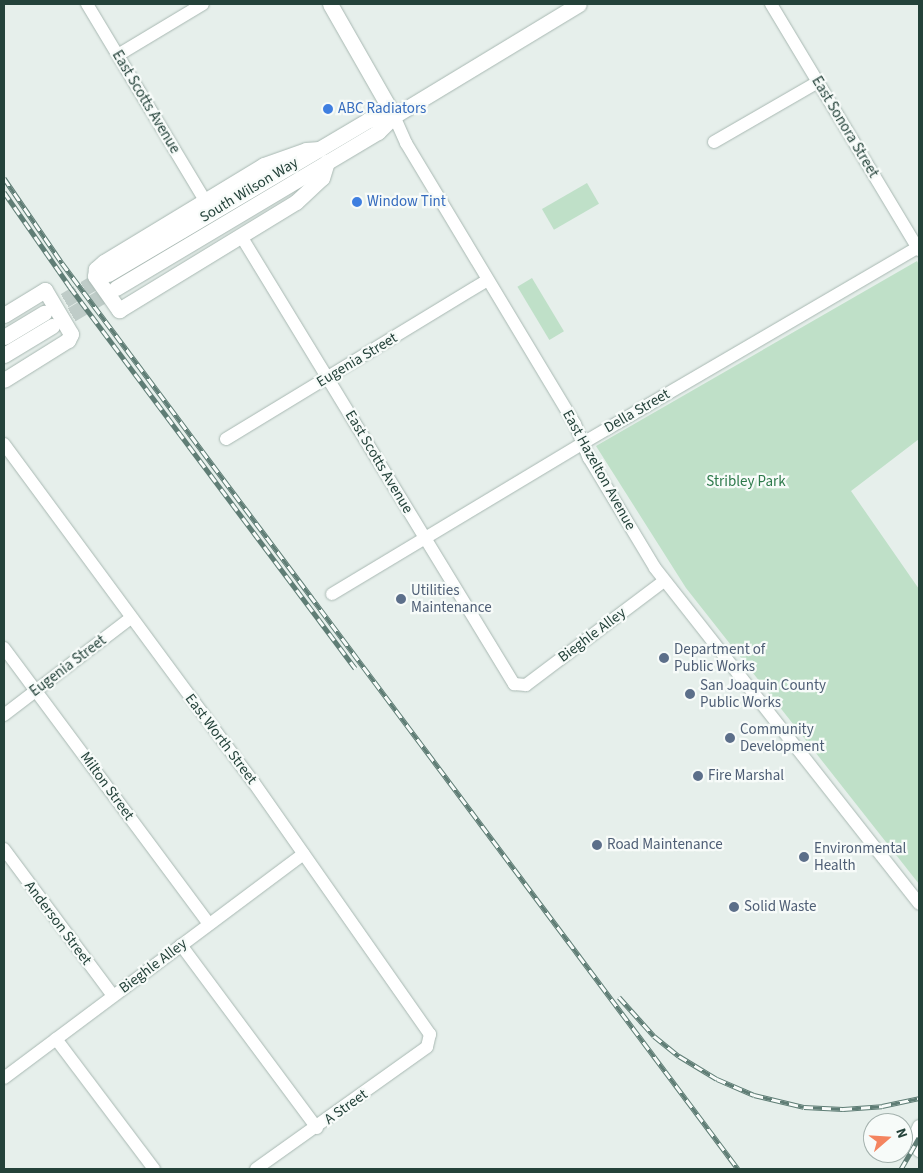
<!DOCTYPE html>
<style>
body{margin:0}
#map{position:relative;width:923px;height:1173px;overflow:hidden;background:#e6efeb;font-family:"Source Sans 3",sans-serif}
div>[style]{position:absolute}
.green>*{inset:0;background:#bfe0c8;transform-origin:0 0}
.secondary-tunnel>*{height:15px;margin-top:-7.5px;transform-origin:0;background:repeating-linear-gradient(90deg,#bfccc8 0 15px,transparent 0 23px)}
.roads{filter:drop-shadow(0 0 1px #a8b8b2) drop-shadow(0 0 1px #a8b8b2)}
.street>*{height:12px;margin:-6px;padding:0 6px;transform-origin:6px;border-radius:6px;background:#fff}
.secondary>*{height:15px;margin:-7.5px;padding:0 7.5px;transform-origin:7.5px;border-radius:7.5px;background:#fff}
.rail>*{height:5px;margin-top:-2.5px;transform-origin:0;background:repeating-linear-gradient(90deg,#f7fbf9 0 9px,#5f7d75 0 18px);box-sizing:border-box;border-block:1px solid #5f7d75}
.dots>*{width:14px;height:14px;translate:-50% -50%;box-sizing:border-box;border:2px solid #f7fbf9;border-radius:50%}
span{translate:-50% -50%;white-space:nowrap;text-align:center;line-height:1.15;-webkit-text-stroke:4.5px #f7fbf9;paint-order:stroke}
.street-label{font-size:15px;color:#24423a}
.shop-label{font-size:15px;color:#366cbe}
.left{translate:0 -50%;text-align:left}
.park-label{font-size:15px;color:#2d7a4b}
.service-label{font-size:15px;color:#4e5e75}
.frame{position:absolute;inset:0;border:5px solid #24423a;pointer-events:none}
.north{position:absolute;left:863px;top:1113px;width:50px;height:50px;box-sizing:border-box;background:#f7fbf9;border:1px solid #a3b1ad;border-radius:50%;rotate:71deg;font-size:14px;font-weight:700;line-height:20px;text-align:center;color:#24423a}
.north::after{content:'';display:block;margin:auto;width:18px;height:22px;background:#f4845f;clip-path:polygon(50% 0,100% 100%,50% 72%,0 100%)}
</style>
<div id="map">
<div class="green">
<div style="left:587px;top:183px;width:24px;height:52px;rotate:60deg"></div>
<div style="clip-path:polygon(917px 261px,919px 265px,919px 439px,851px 491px,919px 589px,919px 884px,686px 588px,596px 446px)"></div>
<div style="left:532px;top:278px;width:62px;height:17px;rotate:59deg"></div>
</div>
<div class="secondary-tunnel">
<div style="left:45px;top:312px;width:74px;rotate:-31.1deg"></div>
<div style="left:52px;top:326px;width:74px;rotate:-30.7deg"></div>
</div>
<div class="roads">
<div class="street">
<div style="left:87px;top:4px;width:229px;rotate:59deg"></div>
<div style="left:771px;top:4px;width:287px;rotate:59deg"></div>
<div style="left:118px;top:55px;width:99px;rotate:-31deg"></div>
<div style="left:394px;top:116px;width:30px;rotate:66deg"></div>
<div style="left:406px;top:143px;width:328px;rotate:59deg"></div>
<div style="left:575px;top:424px;width:37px;rotate:68deg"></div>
<div style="left:589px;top:458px;width:128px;rotate:59deg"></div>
<div style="left:655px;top:568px;width:427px;rotate:51.8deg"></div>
<div style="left:714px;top:142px;width:120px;rotate:-30deg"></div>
<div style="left:241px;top:236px;width:525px;rotate:58.64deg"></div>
<div style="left:514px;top:684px;width:12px;rotate:5deg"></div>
<div style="left:526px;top:685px;width:173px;rotate:-37deg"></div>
<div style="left:226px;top:439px;width:306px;rotate:-31.3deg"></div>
<div style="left:4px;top:444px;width:421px;rotate:53.6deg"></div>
<div style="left:254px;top:783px;width:307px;rotate:55deg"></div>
<div style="left:430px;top:1034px;width:13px;rotate:103deg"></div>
<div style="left:427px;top:1047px;width:210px;rotate:144.5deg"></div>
<div style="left:332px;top:594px;width:293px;rotate:-31deg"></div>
<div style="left:583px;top:443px;width:389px;rotate:-30.3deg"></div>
<div style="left:4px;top:648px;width:344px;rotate:53.4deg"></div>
<div style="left:4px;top:715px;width:160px;rotate:-37.4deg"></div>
<div style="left:4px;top:849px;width:183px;rotate:53.4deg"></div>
<div style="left:181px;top:945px;width:228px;rotate:53.4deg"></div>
<div style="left:56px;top:1039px;width:163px;rotate:53deg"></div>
<div style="left:4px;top:1078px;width:374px;rotate:-36.8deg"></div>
<div style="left:919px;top:1126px;width:12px;rotate:114deg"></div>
<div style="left:914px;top:1137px;width:15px;rotate:70deg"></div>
</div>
<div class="secondary">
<div style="left:330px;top:4px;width:129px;rotate:60.3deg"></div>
<div style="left:319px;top:149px;width:13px;rotate:176deg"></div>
<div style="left:306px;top:150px;width:45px;rotate:160.3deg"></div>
<div style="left:264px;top:165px;width:187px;rotate:148.8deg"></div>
<div style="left:104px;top:262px;width:11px;rotate:139deg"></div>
<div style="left:96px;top:269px;width:7px;rotate:98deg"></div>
<div style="left:95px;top:276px;width:42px;rotate:54.8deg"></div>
<div style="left:119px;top:310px;width:207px;rotate:-31.4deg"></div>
<div style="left:296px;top:202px;width:35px;rotate:-43deg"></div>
<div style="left:322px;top:178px;width:17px;rotate:-73deg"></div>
<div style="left:108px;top:274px;width:302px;rotate:-30.6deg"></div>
<div style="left:368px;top:120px;width:26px;rotate:-9deg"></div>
<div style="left:116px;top:288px;width:305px;rotate:-30.8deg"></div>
<div style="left:378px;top:132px;width:23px;rotate:-45deg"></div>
<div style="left:394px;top:116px;width:216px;rotate:-31.2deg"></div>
<div style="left:4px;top:315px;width:48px;rotate:-31.4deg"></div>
<div style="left:45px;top:290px;width:51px;rotate:59.4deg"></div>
<div style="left:71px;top:334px;width:7px;rotate:117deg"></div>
<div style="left:68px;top:340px;width:75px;rotate:148deg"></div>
<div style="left:4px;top:337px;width:47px;rotate:-31deg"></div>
<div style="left:4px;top:355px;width:56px;rotate:-31.1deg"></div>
</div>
</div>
<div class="rail">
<div style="left:4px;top:178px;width:103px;rotate:55.7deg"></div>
<div style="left:62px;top:263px;width:1130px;rotate:53.27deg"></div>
<div style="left:4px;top:192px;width:116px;rotate:55.2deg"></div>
<div style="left:70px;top:287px;width:476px;rotate:53.2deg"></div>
<div style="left:619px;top:997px;width:52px;rotate:48.1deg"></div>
<div style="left:654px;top:1036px;width:32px;rotate:39deg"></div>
<div style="left:679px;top:1056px;width:44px;rotate:31.2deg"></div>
<div style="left:717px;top:1079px;width:40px;rotate:23.4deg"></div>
<div style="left:754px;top:1095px;width:51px;rotate:13.5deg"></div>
<div style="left:804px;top:1107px;width:39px;rotate:3deg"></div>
<div style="left:843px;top:1109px;width:39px;rotate:-4deg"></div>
<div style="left:882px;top:1106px;width:38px;rotate:-12deg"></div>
<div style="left:901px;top:1169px;width:36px;rotate:-60deg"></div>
</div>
<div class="dots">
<div style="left:328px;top:109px;background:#3f7fe0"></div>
<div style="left:357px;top:202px;background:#3f7fe0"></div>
<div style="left:401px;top:599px;background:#5c6f8a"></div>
<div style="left:664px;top:658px;background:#5c6f8a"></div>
<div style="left:690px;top:694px;background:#5c6f8a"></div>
<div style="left:730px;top:738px;background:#5c6f8a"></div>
<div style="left:698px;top:776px;background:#5c6f8a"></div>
<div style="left:597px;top:845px;background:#5c6f8a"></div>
<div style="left:804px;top:857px;background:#5c6f8a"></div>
<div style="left:734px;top:907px;background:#5c6f8a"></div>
</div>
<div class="street-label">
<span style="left:146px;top:102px;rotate:59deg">East Scotts Avenue</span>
<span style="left:845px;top:127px;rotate:59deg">East Sonora Street</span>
<span style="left:249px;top:190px;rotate:-31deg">South Wilson Way</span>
<span style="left:357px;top:360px;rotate:-31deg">Eugenia Street</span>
<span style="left:637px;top:411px;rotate:-30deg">Della Street</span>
<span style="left:379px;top:462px;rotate:59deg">East Scotts Avenue</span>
<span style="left:599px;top:470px;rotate:61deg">East Hazelton Avenue</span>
<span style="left:592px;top:635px;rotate:-37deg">Bieghle Alley</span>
<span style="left:68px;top:666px;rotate:-37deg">Eugenia Street</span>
<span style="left:221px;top:739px;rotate:53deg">East Worth Street</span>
<span style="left:107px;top:786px;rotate:54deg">Milton Street</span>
<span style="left:58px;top:923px;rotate:53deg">Anderson Street</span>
<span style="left:153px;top:966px;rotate:-37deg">Bieghle Alley</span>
<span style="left:346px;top:1107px;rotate:-36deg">A Street</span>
</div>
<div class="shop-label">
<span class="left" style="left:338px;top:109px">ABC Radiators</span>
<span class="left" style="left:367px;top:202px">Window Tint</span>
</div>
<div class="park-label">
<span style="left:746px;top:482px">Stribley Park</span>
</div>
<div class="service-label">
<span class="left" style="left:411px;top:599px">Utilities<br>Maintenance</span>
<span class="left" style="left:674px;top:658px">Department of<br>Public Works</span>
<span class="left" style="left:700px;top:694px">San Joaquin County<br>Public Works</span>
<span class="left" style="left:740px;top:738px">Community<br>Development</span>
<span class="left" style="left:708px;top:776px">Fire Marshal</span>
<span class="left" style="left:607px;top:845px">Road Maintenance</span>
<span class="left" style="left:814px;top:857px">Environmental<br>Health</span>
<span class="left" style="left:744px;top:907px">Solid Waste</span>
</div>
<div class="frame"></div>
<div class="north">N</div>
</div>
